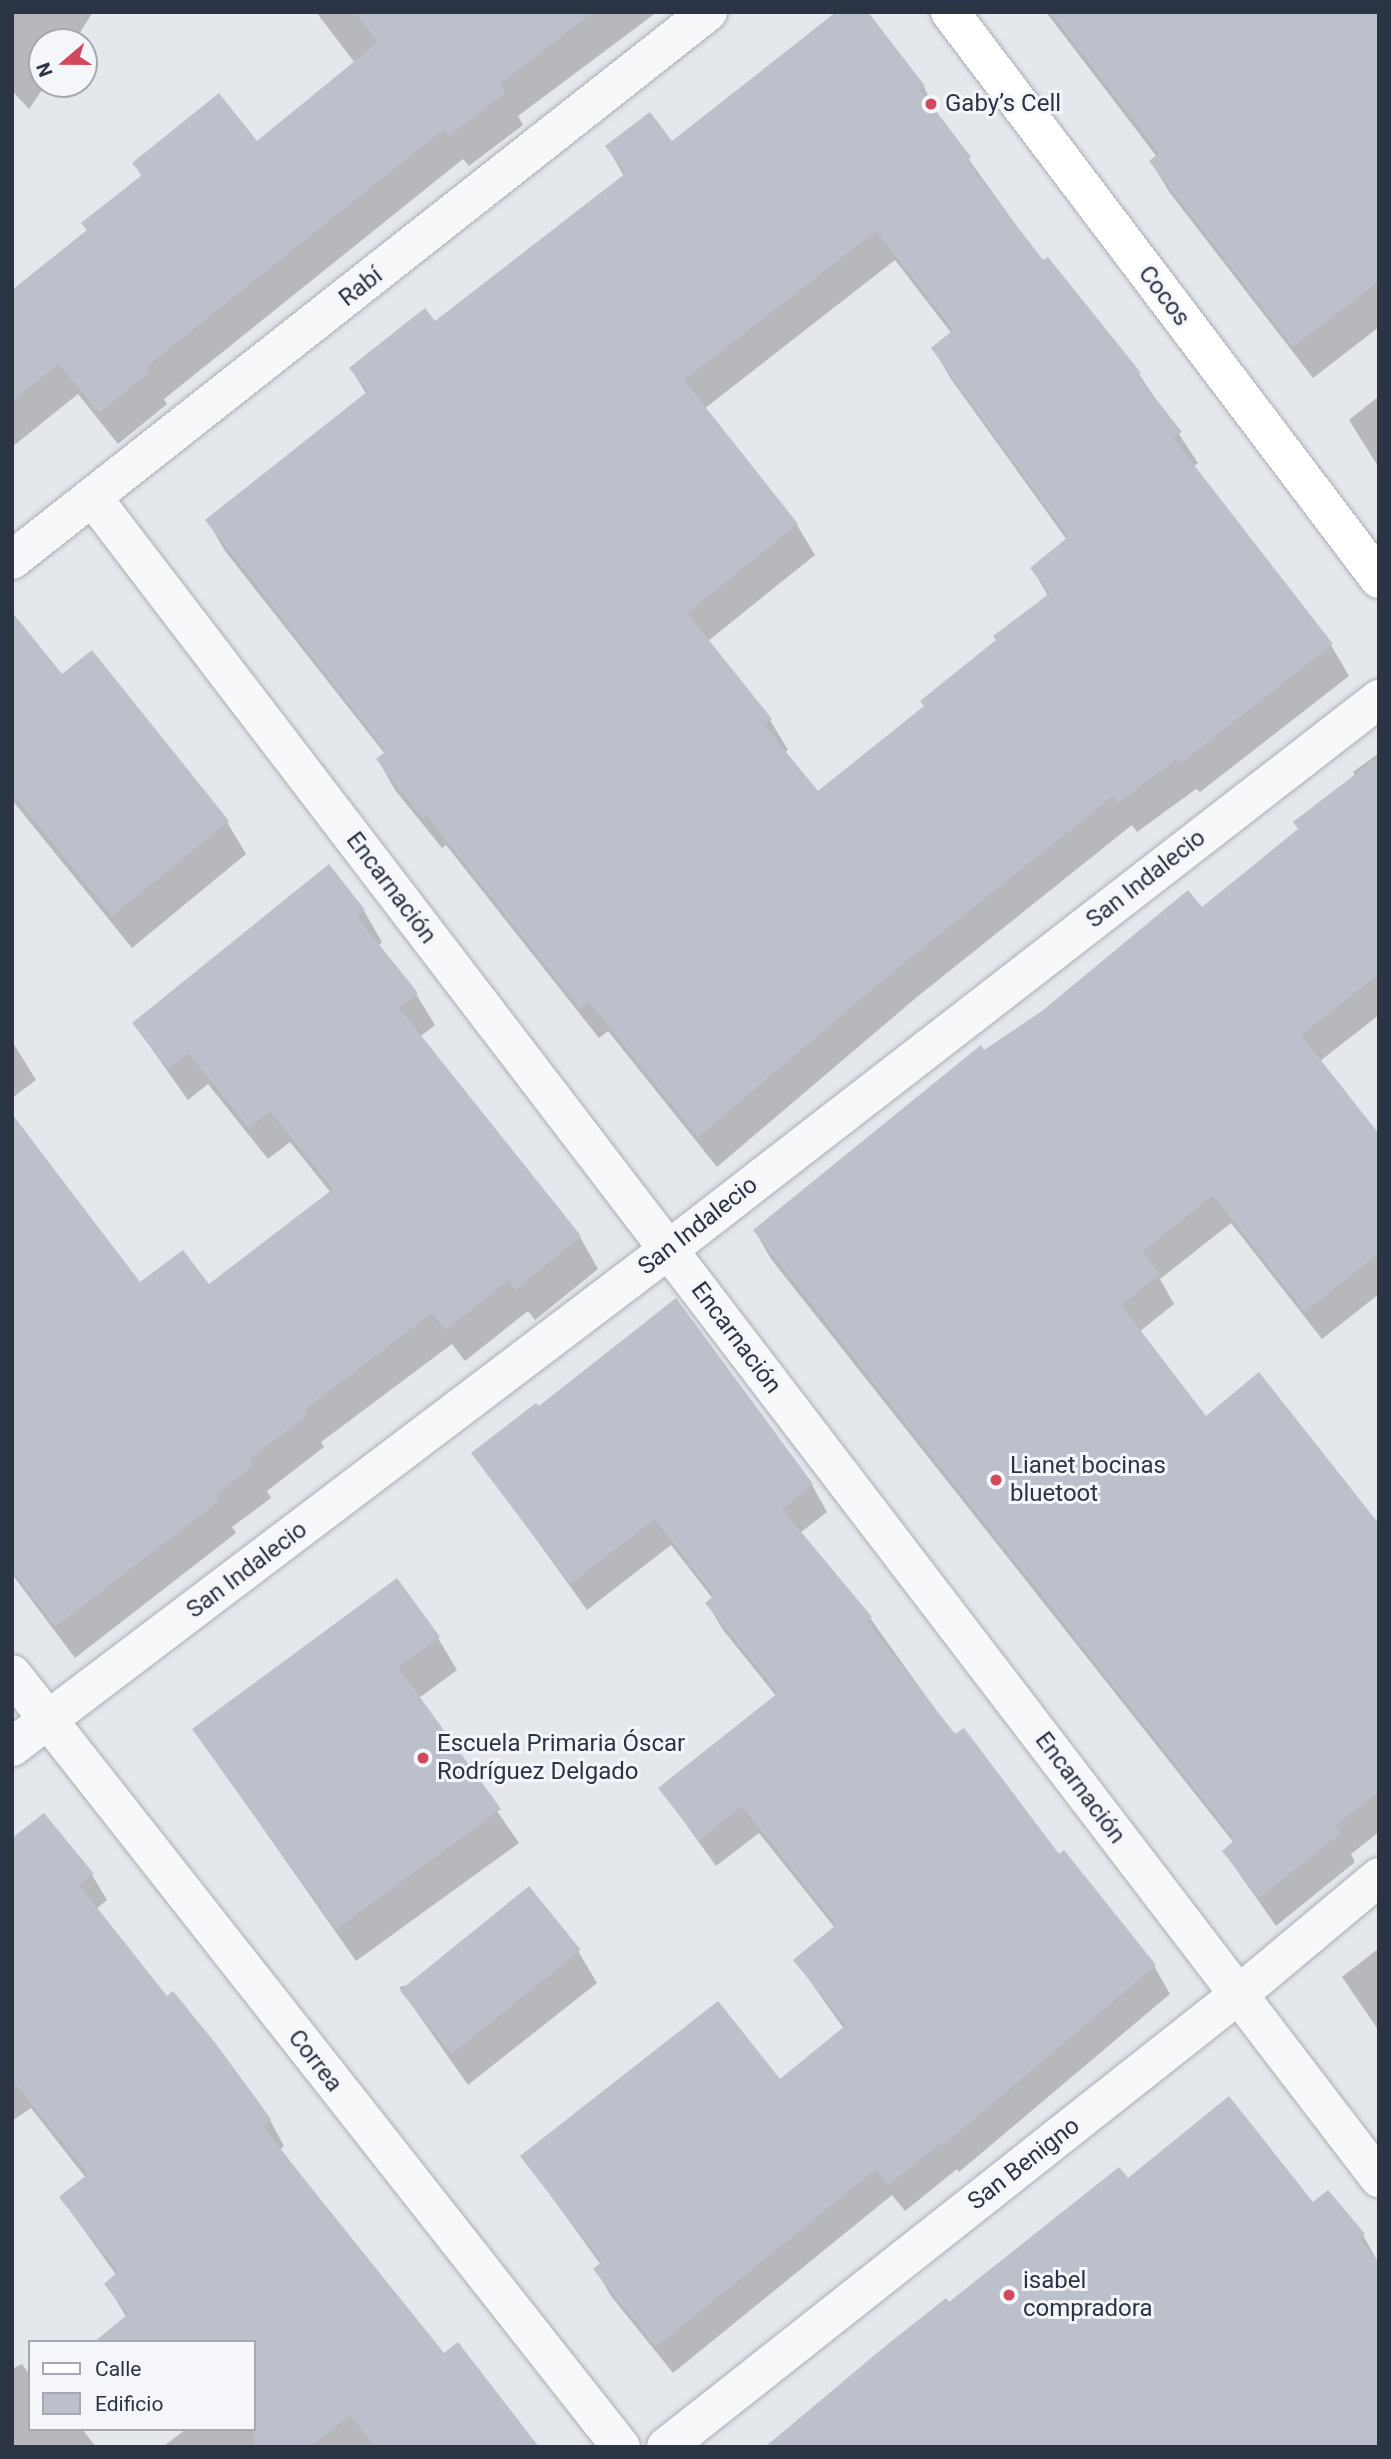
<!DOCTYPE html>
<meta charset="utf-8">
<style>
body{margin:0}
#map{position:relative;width:1391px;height:2459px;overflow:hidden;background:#e4e7ec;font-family:Roboto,sans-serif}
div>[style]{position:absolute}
.shadow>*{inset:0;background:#0003}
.building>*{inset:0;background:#bbc0ca;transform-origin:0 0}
.roads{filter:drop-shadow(0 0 2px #a9aeb7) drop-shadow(0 0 2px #a9aeb7)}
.street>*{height:38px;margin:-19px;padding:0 19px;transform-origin:19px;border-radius:19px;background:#f7f8fa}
.secondary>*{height:38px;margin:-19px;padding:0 19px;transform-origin:19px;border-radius:19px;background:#fff}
.dots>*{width:19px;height:19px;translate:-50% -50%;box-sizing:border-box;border:4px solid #f4f6f9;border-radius:50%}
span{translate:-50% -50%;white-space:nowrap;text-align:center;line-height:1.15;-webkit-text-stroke:6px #f4f6f9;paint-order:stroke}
.poi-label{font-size:24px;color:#2b3445}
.left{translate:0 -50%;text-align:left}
.street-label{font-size:24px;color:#2b3445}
.frame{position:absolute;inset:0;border:14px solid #2b3445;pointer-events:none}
.legend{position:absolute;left:28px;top:2340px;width:228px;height:91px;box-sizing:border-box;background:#f4f6f9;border:2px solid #a4a8b1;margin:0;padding:9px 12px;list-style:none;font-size:21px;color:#2b3445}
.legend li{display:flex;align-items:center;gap:14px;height:35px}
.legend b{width:35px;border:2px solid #a4a8b1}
.north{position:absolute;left:28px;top:28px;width:70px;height:70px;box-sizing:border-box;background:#f4f6f9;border:2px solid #a4a8b1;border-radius:50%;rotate:250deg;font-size:19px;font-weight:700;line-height:28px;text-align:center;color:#2b3445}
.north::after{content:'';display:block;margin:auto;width:24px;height:32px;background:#d1495b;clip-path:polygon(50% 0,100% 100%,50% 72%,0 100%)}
</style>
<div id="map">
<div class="shadow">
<div style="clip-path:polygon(12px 12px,93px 12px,74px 42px,42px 42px,42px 84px,46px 84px,29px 109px,12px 91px)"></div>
<div style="clip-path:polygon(316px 12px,657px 12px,518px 116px,523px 125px,469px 166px,463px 159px,164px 399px,167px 404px,118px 444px,78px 394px,12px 447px,12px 292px,88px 232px,83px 223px,142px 177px,135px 163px,256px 143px,355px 63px)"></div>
<div style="clip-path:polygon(evenodd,866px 12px,924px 87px,940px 119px,1043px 263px,1139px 374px,1198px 463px,1193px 467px,1331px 645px,1349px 676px,1200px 792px,1196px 789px,1137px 832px,1132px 825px,917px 997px,717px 1167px,608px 1031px,599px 1038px,446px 845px,442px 848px,395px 790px,378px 760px,385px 754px,225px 551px,207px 520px,367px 395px,351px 369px,435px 323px,624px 176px,607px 147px,671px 143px,866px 12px,895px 260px,952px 334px,933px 348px,951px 379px,1067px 540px,1032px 568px,1048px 596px,926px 707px,818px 794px,784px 753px,788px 750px,770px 720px,708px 641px,815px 555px,797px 525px,704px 409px,895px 260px)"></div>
<div style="clip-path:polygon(1046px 12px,1379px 12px,1379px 327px,1313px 378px,1170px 193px,1151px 162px,1157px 157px)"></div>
<div style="clip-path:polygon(1379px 396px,1379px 468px,1349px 420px)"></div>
<div style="clip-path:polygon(12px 633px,227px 822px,246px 854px,132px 948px,12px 800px)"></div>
<div style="clip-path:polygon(1379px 753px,1379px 1015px,1320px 1061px,1379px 1137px,1379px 1294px,1322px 1339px,1231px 1223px,1160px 1279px,1174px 1304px,1139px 1332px,1205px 1418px,1379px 1527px,1379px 1832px,1351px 1854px,1355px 1862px,1276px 1926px,1224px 1852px,1234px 1843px,771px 1259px,755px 1231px,984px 1053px,1201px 910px,1300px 831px,1355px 776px,1353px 772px)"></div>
<div style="clip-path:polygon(364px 911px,382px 942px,378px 946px,416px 994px,435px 1025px,420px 1037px,580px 1237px,598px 1269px,535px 1320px,528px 1311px,465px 1361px,452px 1344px,321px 1442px,324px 1447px,267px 1491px,271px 1498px,232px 1527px,236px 1533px,75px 1658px,12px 1574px,12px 1114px,139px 1285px,208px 1287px,331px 1193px,290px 1142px,268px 1159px,208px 1084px,188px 1100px,134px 1024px)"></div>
<div style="clip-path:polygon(12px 1041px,36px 1080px,12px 1098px)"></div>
<div style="clip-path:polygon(474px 1453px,812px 1485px,827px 1512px,800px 1533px,870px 1618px,955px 1737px,1059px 1857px,1063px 1853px,1154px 1966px,1170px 1994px,959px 2172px,957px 2169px,905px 2211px,892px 2195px,673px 2373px,611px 2296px,595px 2269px,601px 2265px,522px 2156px,780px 2082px,844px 2029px,795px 1960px,835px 1928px,759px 1833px,716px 1866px,660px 1788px,777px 1697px,723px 1630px,707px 1603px,713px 1599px,671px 1545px,587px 1610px)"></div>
<div style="clip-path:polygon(438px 1638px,457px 1670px,419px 1698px,519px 1843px,356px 1961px,194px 1730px)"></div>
<div style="clip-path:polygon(12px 1841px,92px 1875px,107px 1900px,96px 1909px,167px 1998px,214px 2045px,270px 2120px,284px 2146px,279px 2150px,443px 2355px,534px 2447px,163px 2447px,186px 2429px,254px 2429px,254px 2342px,127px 2318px,106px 2284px,117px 2276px,61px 2198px,86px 2178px,31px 2108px,12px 2121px)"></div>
<div style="clip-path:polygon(1379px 1948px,1379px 2031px,1342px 1977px)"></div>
<div style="clip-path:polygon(578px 1951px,597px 1983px,468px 2085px,399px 1987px)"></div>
<div style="clip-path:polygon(1127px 2180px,1313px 2205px,1363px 2235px,1379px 2264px,949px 2304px)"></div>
<div style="clip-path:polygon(22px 2364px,30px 2375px,30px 2429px,82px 2429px,96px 2447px,12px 2447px,12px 2369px)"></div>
</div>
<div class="building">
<div style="clip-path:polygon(355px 12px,593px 12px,500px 84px,506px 92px,449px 136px,444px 129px,146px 367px,150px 372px,99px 413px,59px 364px,12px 401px,12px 290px,87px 230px,81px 223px,142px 175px,132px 163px,219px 93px,257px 141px,378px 42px)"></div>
<div style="clip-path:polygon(evenodd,836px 12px,868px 12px,925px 86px,920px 90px,971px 157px,967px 161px,1043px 260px,1048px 257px,1141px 373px,1137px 375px,1182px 432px,1173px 438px,1333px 644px,1181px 763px,1178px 758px,1118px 803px,1113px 796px,900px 966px,698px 1137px,589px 1002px,580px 1009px,427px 816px,423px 819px,376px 759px,386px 751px,205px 520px,368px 391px,349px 368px,425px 308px,435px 321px,626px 173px,605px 146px,650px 112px,672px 141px,836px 12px,876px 231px,953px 330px,931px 348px,1068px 537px,1030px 568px,1050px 593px,993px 636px,996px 640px,920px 701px,924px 706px,818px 791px,764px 725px,772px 719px,687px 613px,798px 524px,684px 380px,876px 231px)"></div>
<div style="clip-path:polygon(1050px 12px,1379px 12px,1379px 281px,1293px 347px,1149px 161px,1159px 153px)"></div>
<div style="clip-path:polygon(12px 612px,62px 674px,92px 650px,229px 821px,112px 916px,12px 793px)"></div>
<div style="clip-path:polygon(1379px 756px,1379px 974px,1301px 1035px,1379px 1134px,1379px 1253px,1305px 1312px,1213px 1195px,1142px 1252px,1160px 1274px,1121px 1305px,1206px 1416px,1259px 1372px,1379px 1524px,1379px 1791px,1335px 1826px,1341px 1833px,1259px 1898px,1222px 1851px,1235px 1840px,753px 1230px,981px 1045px,984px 1050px,1042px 1011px,1188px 890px,1202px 907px,1298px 829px,1293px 822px)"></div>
<div style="clip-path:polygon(329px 864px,365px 910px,357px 917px,418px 993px,399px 1008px,581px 1236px,515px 1290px,508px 1280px,446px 1330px,432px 1313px,304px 1410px,308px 1415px,249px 1459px,254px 1465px,215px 1495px,219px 1501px,55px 1627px,12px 1570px,12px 1114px,140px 1282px,183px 1250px,209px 1284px,333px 1189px,270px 1111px,249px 1128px,188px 1053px,168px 1069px,132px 1023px)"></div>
<div style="clip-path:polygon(676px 1298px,813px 1484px,782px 1509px,872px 1617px,867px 1621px,955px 1734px,964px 1728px,1059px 1854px,1064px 1850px,1156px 1965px,942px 2146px,940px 2143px,889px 2185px,876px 2169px,656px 2347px,593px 2269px,602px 2262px,520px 2156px,718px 2001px,780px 2079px,846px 2025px,793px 1960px,836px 1925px,742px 1806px,699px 1840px,658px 1788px,778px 1693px,705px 1603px,714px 1596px,655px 1519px,570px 1584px,471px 1453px,536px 1403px,539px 1406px)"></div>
<div style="clip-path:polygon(397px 1578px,440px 1637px,398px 1667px,501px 1809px,336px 1929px,192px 1729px)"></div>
<div style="clip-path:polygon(44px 1813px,94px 1874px,79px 1885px,167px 1996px,173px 1991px,216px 2044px,271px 2119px,263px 2126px,301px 2175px,444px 2353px,458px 2342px,539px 2447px,375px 2447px,350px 2415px,310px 2447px,254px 2447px,254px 2342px,94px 2342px,128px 2314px,104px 2284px,118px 2272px,59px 2197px,88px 2174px,12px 2080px,12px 1838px)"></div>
<div style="left:529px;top:1886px;width:82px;height:166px;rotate:51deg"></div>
<div style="clip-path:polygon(1229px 2096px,1313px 2202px,1328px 2190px,1365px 2234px,1359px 2238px,1379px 2263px,1379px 2447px,765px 2447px,883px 2348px,946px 2298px,949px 2302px,1119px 2167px,1128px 2178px)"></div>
</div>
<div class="roads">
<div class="street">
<div style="left:93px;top:498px;width:2116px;rotate:52.57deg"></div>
<div style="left:12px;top:560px;width:886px;rotate:-38.22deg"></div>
<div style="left:12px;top:1674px;width:984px;rotate:51.77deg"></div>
<div style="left:12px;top:1747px;width:823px;rotate:-37.15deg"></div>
<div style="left:668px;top:1250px;width:900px;rotate:-37.77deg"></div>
<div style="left:666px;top:2447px;width:729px;rotate:-38.32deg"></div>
<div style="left:1238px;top:1995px;width:184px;rotate:-39.9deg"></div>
</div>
<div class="secondary">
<div style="left:950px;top:12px;width:711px;rotate:52.89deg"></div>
</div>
</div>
<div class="dots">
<div style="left:931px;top:104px;background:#d1495b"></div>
<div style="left:996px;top:1480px;background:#d1495b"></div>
<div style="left:423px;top:1758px;background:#d1495b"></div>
<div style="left:1009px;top:2295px;background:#d1495b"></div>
</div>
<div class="poi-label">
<span class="left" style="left:945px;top:104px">Gaby’s Cell</span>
<span class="left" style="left:1010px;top:1480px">Lianet bocinas<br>bluetoot</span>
<span class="left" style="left:437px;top:1758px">Escuela Primaria Óscar<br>Rodríguez Delgado</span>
<span class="left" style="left:1023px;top:2295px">isabel<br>compradora</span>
</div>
<div class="street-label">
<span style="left:361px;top:287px;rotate:-38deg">Rabí</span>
<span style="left:1164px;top:296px;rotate:53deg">Cocos</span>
<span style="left:1146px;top:879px;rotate:-38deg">San Indalecio</span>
<span style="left:391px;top:888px;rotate:53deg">Encarnación</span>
<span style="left:698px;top:1226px;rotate:-38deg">San Indalecio</span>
<span style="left:736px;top:1338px;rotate:53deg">Encarnación</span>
<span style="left:247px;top:1570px;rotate:-37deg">San Indalecio</span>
<span style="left:1080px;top:1788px;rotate:53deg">Encarnación</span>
<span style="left:315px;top:2061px;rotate:52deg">Correa</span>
<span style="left:1024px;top:2164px;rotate:-38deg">San Benigno</span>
</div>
<div class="frame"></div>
<ul class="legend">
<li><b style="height:9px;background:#fff"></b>Calle</li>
<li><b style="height:19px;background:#bbc0ca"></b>Edificio</li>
</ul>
<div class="north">N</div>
</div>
